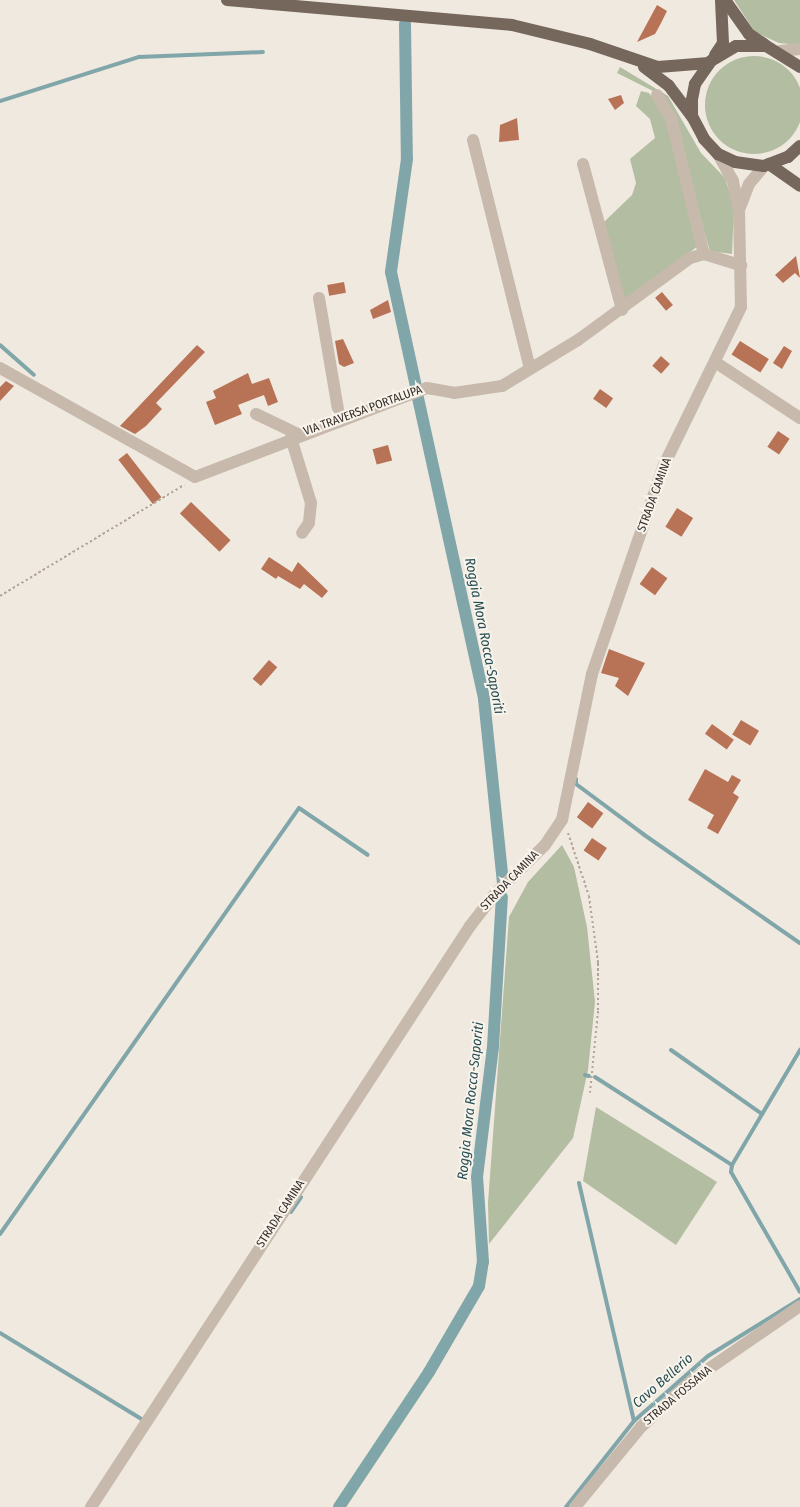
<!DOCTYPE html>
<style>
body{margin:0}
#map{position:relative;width:800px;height:1507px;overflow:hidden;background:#f0e9df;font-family:"Fira Sans Condensed",sans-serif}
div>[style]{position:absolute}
.green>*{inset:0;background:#b2bda1}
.round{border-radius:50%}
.stream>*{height:4px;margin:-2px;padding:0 2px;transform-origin:2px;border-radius:2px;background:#81a6aa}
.canal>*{height:12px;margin:-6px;padding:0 6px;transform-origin:6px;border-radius:6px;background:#81a6aa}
.building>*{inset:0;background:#b87255;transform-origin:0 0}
.path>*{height:2px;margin-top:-1px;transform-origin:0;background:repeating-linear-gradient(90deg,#b2a497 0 2.5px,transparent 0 5px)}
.minor>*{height:12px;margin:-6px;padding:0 6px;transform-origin:6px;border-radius:6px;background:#c7baac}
.major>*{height:12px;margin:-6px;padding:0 6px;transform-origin:6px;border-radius:6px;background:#76675d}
span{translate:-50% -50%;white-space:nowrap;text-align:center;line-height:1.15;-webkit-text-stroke:4px #f8f3eb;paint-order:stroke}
.street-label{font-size:12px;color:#362e2a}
.water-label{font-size:14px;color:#254d53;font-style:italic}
</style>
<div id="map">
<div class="green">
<div style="clip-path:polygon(734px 0,800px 0,800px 45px,779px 43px,755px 32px)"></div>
<div class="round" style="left:705px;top:56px;width:98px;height:98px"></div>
<div style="clip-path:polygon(620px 67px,668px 96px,701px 153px,725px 178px,734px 206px,732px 254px,710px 251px,684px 162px,653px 91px,617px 73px)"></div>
<div style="clip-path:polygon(641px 91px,649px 93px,665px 115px,698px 246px,625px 302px,604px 222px,632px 195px,636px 183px,630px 159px,655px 138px,650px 119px,636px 106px)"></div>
<div style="clip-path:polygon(562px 845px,574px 867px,587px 927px,595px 1002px,588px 1070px,573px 1138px,489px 1244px,488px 1203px,509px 917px,528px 882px)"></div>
<div style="clip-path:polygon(596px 1107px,717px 1182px,676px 1245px,583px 1181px)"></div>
</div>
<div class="stream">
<div style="left:0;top:101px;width:146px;rotate:-17.6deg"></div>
<div style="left:139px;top:57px;width:124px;rotate:-2.3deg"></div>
<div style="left:0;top:345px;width:45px;rotate:41.4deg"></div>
<div style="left:576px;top:779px;width:5px;rotate:90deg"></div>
<div style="left:576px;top:784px;width:84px;rotate:36.7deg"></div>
<div style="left:643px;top:834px;width:191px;rotate:34.8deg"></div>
<div style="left:671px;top:1050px;width:111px;rotate:35.1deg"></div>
<div style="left:585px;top:1075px;width:4px;rotate:14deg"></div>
<div style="left:595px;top:1077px;width:163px;rotate:32.7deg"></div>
<div style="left:732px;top:1165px;width:7px;rotate:98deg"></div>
<div style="left:731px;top:1172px;width:138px;rotate:60.1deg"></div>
<div style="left:732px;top:1165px;width:134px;rotate:-59.4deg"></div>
<div style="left:579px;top:1183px;width:244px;rotate:77deg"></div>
<div style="left:291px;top:1212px;width:18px;rotate:-56deg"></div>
<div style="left:0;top:1234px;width:520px;rotate:-54.94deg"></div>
<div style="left:299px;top:808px;width:83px;rotate:34.3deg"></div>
<div style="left:0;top:1333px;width:167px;rotate:31.3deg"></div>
<div style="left:566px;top:1507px;width:110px;rotate:-51.7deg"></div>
<div style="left:634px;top:1421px;width:98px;rotate:-41.3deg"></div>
<div style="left:708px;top:1356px;width:108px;rotate:-31.8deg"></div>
</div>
<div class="canal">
<div style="left:405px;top:24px;width:135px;rotate:89.2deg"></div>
<div style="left:407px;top:159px;width:114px;rotate:98.1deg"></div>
<div style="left:391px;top:272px;width:118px;rotate:77.7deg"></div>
<div style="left:418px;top:398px;width:308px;rotate:77.6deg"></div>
<div style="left:484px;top:699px;width:185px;rotate:84.1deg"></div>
<div style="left:339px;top:1507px;width:162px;rotate:-56.3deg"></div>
<div style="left:429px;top:1372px;width:99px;rotate:-59.8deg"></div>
<div style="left:479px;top:1286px;width:24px;rotate:-81deg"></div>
<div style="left:483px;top:1262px;width:85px;rotate:-94deg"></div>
<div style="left:477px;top:1177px;width:131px;rotate:-83deg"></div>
<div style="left:493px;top:1047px;width:150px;rotate:-86.6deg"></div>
</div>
<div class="building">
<div style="clip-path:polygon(657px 5px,667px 11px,660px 25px,655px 34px,637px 42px)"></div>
<div style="clip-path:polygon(621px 95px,624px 103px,615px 110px,608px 99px)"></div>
<div style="clip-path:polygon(517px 118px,519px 140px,499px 142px,500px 125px)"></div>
<div style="clip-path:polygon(796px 256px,800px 278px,795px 273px,783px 283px,775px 275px)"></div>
<div style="left:344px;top:282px;width:11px;height:17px;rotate:80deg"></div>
<div style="left:662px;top:292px;width:17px;height:9px;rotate:50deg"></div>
<div style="clip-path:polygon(388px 300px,391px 312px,373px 319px,370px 310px)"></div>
<div style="clip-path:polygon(343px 339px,354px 363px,344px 367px,339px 364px,335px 341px)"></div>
<div style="left:740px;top:341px;width:34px;height:16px;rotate:32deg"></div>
<div style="clip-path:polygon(197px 345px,205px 352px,156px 403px,162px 409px,146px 426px,135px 434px,120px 426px)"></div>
<div style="clip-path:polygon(784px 346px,792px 351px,782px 369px,773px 363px)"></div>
<div style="left:661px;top:356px;width:12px;height:13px;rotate:42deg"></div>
<div style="clip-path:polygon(248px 373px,252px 384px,269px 378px,278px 402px,268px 406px,264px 395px,238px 405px,242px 414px,215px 425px,206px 402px,216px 398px,213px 391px)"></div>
<div style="clip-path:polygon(6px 381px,14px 386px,0 401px,0 387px)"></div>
<div style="left:600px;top:389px;width:16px;height:12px;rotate:35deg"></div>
<div style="left:778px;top:431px;width:14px;height:19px;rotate:34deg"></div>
<div style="left:388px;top:445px;width:16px;height:16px;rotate:75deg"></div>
<div style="left:127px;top:453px;width:56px;height:11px;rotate:52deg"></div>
<div style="left:191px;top:502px;width:55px;height:16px;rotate:44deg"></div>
<div style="left:677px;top:508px;width:19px;height:22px;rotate:32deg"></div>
<div style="clip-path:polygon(269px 557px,292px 572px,298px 562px,328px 591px,322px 598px,304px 584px,300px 589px,278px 576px,276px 579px,261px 569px)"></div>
<div style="left:652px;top:567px;width:19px;height:21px;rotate:36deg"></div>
<div style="clip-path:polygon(609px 649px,645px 663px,628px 696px,615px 686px,619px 678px,601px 673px)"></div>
<div style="left:269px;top:660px;width:11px;height:25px;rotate:41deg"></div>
<div style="left:741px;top:720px;width:21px;height:17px;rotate:31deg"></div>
<div style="left:712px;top:724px;width:27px;height:12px;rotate:36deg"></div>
<div style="clip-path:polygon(705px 769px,728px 782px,732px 775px,741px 780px,733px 793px,739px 797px,718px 834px,707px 828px,714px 815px,688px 800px)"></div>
<div style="left:588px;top:802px;width:19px;height:19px;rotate:36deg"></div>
<div style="left:592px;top:838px;width:18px;height:15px;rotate:34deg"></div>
</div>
<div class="path">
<div style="left:0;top:596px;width:215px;rotate:-31.1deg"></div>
<div style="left:568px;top:833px;width:66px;rotate:71.6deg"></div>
<div style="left:589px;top:896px;width:68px;rotate:82.3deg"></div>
<div style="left:598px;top:963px;width:48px;rotate:90deg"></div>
<div style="left:598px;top:1011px;width:82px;rotate:95.6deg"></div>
</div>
<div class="minor">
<div style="left:780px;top:51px;width:20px;rotate:-6deg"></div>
<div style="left:657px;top:95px;width:27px;rotate:59deg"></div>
<div style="left:671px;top:118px;width:140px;rotate:76.4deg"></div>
<div style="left:473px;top:140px;width:235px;rotate:76deg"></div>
<div style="left:583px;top:164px;width:151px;rotate:75deg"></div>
<div style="left:739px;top:210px;width:28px;rotate:-69deg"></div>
<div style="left:749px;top:184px;width:23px;rotate:-50deg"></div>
<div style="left:319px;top:298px;width:125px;rotate:80.3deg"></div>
<div style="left:715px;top:362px;width:102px;rotate:33.4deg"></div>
<div style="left:0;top:368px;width:223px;rotate:29.2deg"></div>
<div style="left:195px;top:477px;width:248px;rotate:-21deg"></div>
<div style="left:427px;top:388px;width:27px;rotate:10deg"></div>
<div style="left:454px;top:393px;width:49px;rotate:-8.3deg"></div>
<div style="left:502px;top:386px;width:89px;rotate:-31.2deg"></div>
<div style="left:578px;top:340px;width:139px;rotate:-36.2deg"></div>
<div style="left:690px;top:258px;width:15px;rotate:-16deg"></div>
<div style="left:704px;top:254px;width:39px;rotate:17deg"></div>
<div style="left:256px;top:414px;width:49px;rotate:25.5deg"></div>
<div style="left:291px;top:438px;width:68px;rotate:72.9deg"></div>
<div style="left:311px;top:503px;width:20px;rotate:96deg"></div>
<div style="left:309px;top:523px;width:12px;rotate:125deg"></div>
<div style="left:91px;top:1507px;width:694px;rotate:-56.88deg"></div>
<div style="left:470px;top:926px;width:39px;rotate:-52deg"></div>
<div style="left:494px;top:895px;width:71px;rotate:-44.4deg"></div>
<div style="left:545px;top:845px;width:30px;rotate:-56deg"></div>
<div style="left:562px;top:820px;width:149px;rotate:-78.4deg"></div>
<div style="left:592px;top:674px;width:221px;rotate:-71deg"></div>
<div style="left:664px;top:465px;width:176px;rotate:-64deg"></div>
<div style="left:741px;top:307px;width:97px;rotate:-91.2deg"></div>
<div style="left:739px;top:210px;width:30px;rotate:-102deg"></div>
<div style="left:733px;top:181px;width:31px;rotate:-119deg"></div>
<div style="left:575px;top:1507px;width:104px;rotate:-50.5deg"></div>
<div style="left:641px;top:1427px;width:68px;rotate:-42.6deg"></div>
<div style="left:691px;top:1381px;width:132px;rotate:-34.5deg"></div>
</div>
<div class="major">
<div style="left:227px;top:0;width:286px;rotate:5deg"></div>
<div style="left:512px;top:25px;width:80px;rotate:13.7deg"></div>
<div style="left:590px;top:44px;width:72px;rotate:18.7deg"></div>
<div style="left:658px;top:67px;width:51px;rotate:-4.5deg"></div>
<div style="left:725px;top:0;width:42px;rotate:54.8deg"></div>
<div style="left:749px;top:34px;width:18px;rotate:34deg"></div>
<div style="left:715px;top:55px;width:14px;rotate:-56deg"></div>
<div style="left:723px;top:43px;width:43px;rotate:-92.7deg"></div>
<div style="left:644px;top:67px;width:31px;rotate:37deg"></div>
<div style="left:669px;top:86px;width:38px;rotate:53deg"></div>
<div style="left:800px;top:67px;width:40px;rotate:-148deg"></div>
<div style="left:766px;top:46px;width:30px;rotate:180deg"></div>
<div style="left:736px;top:46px;width:29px;rotate:149deg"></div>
<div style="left:711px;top:61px;width:28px;rotate:125deg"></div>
<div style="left:695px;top:84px;width:16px;rotate:101deg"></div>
<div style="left:692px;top:100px;width:16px;rotate:90deg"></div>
<div style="left:692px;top:116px;width:26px;rotate:62deg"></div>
<div style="left:704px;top:139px;width:21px;rotate:47deg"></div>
<div style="left:718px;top:154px;width:19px;rotate:25deg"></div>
<div style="left:735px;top:162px;width:29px;rotate:8deg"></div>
<div style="left:764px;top:166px;width:26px;rotate:-21deg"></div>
<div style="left:788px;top:157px;width:16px;rotate:-43deg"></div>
<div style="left:769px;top:164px;width:38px;rotate:35deg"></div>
</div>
<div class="street-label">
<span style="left:363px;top:411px;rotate:-20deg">VIA TRAVERSA PORTALUPA</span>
<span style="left:655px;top:495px;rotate:-70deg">STRADA CAMINA</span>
<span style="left:510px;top:881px;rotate:-46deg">STRADA CAMINA</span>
<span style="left:281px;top:1214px;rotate:-57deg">STRADA CAMINA</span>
<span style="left:678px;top:1396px;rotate:-40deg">STRADA FOSSANA</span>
</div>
<div class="water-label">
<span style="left:484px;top:636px;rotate:79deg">Roggia Mora Rocca-Saporiti</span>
<span style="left:471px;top:1101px;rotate:-84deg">Roggia Mora Rocca-Saporiti</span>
<span style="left:663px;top:1381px;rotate:-41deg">Cavo Bellerio</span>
</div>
</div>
